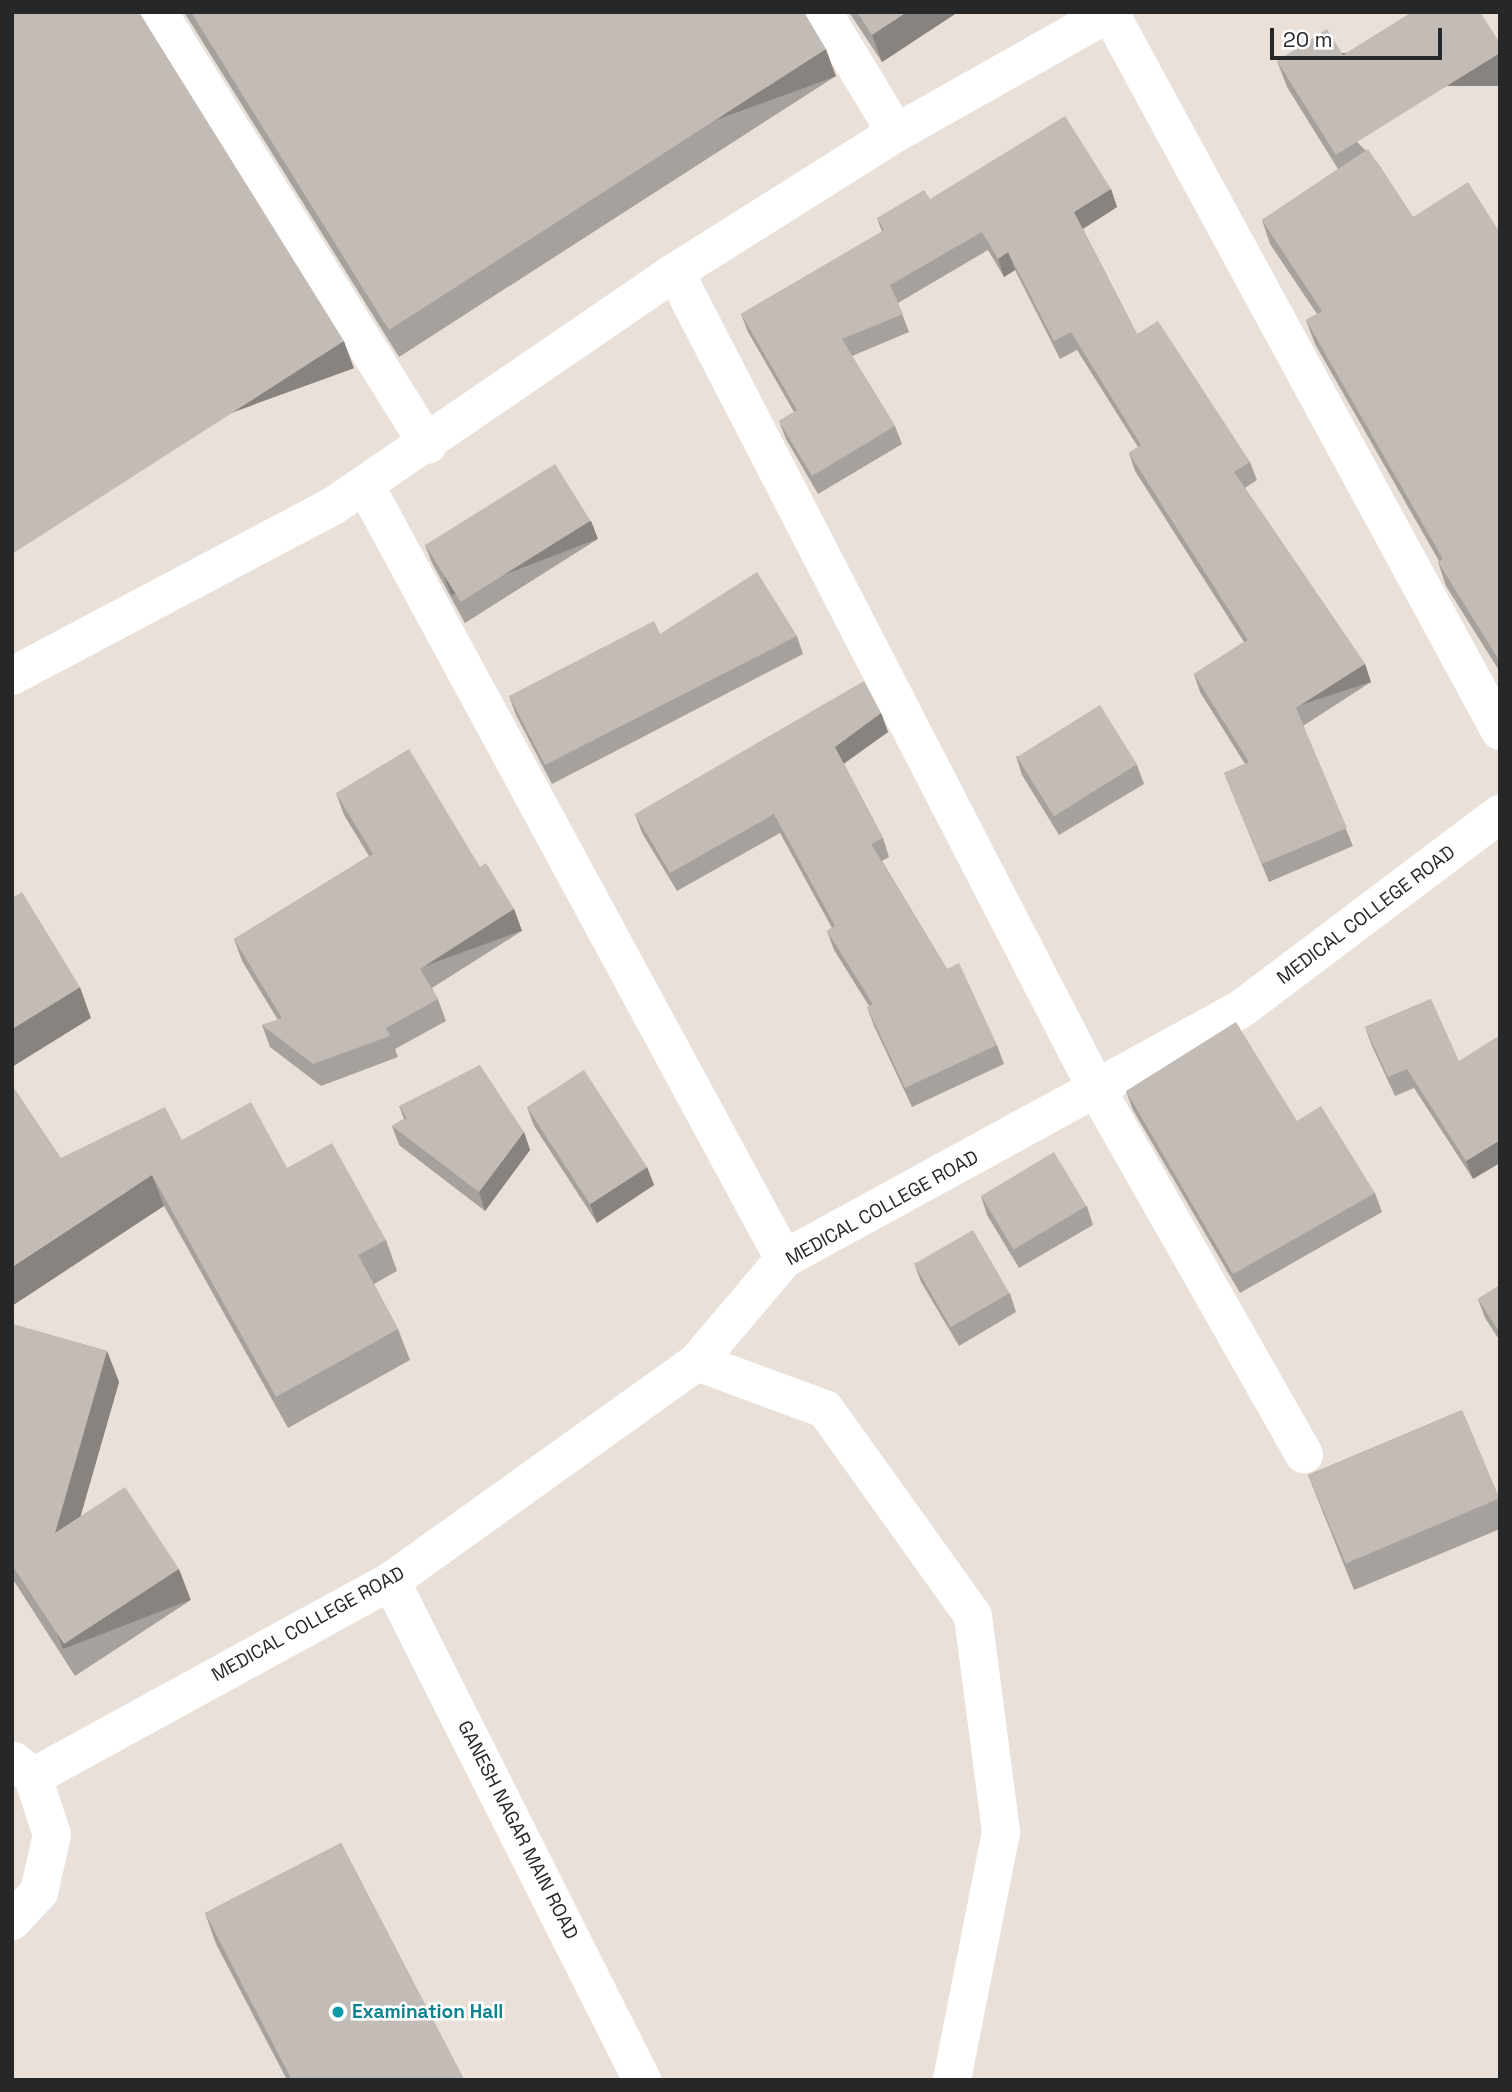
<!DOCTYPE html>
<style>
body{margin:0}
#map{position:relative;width:1512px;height:2092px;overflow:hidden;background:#e9e1d9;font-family:"Space Grotesk",sans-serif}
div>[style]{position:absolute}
.minor>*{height:38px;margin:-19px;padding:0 19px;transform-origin:19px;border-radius:19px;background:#fff}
.wall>*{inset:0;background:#a7a19d}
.shaded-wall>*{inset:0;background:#88837f;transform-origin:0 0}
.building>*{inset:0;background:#c2bbb6;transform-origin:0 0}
.dots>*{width:19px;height:19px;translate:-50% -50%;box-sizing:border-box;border:4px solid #fff;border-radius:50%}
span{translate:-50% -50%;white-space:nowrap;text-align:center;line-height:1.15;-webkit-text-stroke:5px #fff;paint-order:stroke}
.street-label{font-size:19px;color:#272727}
.culture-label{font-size:19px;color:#0d838f;font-weight:700}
.left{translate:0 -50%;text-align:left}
.frame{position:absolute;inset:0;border:14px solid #272727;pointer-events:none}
.scale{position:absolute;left:1270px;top:28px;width:172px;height:32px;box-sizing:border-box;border:4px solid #272727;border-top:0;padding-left:9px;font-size:21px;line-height:24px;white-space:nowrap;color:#272727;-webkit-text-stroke:5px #fff;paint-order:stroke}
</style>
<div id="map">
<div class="minor">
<div style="left:158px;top:12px;width:510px;rotate:58.05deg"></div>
<div style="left:823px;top:12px;width:141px;rotate:58.9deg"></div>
<div style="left:1110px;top:13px;width:817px;rotate:61.49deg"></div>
<div style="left:675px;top:272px;width:920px;rotate:62.71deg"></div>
<div style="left:1097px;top:1090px;width:419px;rotate:60.4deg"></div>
<div style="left:365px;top:485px;width:880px;rotate:61.57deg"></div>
<div style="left:12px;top:676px;width:363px;rotate:-27.9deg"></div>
<div style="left:333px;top:506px;width:414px;rotate:-34.4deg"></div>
<div style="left:675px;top:272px;width:261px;rotate:-32.2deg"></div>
<div style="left:896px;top:133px;width:247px;rotate:-29.4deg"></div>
<div style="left:697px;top:1362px;width:136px;rotate:20.2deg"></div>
<div style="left:825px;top:1409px;width:254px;rotate:54.4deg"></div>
<div style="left:973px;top:1616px;width:218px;rotate:82.6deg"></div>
<div style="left:1001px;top:1832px;width:253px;rotate:101.2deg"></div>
<div style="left:391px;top:1581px;width:559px;rotate:63.3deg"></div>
<div style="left:33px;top:1777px;width:408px;rotate:-28.7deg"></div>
<div style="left:391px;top:1581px;width:376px;rotate:-35.6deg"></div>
<div style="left:697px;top:1362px;width:135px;rotate:-49.8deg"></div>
<div style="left:784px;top:1259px;width:521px;rotate:-28.68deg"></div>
<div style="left:1241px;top:1009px;width:324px;rotate:-37deg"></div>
<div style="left:12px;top:1921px;width:40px;rotate:-47deg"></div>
<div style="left:39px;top:1892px;width:58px;rotate:-77.2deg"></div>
<div style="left:52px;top:1835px;width:61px;rotate:-108.1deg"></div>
<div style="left:33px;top:1777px;width:25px;rotate:-140deg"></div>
</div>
<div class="wall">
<div style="clip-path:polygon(184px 12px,804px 12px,836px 76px,399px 357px)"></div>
<div style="clip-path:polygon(849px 12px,958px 12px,882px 62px)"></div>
<div style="clip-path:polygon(1277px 61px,1377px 162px,1413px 217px,1500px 233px,1500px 672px,1446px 586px,1438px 562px,1439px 561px,1315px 344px,1306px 320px,1317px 314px,1270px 244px,1262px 220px,1338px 169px,1287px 87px)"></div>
<div style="clip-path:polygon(1111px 189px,1117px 207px,1083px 229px,1137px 334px,1250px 462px,1257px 480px,1245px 488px,1365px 664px,1371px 682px,1303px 726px,1353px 846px,1269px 882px,1224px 773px,1245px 764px,1200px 692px,1194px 674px,1244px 642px,1135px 471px,1129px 453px,1138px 447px,1077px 350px,1060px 359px,1015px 270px,1004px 277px,988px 250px,898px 303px,909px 332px,852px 356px,895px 426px,902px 444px,818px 494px,786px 439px,779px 421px,794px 412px,748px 332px,741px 314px,882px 232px,877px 218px,930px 199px)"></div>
<div style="clip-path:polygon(591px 521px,598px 539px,465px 623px,432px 563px,425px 545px)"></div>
<div style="clip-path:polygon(660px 634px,797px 636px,803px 654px,552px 784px,516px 715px,509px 696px)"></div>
<div style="clip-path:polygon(881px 713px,888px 732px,844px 764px,883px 838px,889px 857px,882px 861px,947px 969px,997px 1045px,1004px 1064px,912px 1107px,874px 1026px,867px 1007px,869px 1006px,834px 950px,827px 931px,832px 928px,780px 833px,677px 891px,642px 833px,635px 814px)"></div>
<div style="clip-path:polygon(1016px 756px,1137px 765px,1144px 784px,1059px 835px,1022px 775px)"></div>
<div style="clip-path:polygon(336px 793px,480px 867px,514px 909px,522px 931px,432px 988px,438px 999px,446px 1021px,395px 1049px,398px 1057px,321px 1086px,270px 1047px,262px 1025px,278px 1020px,242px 961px,234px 939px,369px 856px,344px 815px)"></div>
<div style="clip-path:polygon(1431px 999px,1473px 1179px,1414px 1088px,1395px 1096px,1372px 1046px,1365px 1027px)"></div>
<div style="clip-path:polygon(1126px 1091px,1375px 1193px,1382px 1212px,1240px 1293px,1133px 1110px)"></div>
<div style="clip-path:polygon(399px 1106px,524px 1132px,530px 1150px,485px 1211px,399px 1145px,392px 1126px,404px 1119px)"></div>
<div style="clip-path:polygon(527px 1107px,647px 1167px,654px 1185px,597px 1223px,534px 1126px)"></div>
<div style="clip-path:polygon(182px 1140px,287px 1168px,386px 1240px,397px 1271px,374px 1284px,398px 1329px,410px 1360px,288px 1428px,164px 1206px,61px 1158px)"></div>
<div style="clip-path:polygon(981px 1196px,1087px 1206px,1093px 1225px,1019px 1268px,987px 1215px)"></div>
<div style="clip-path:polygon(914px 1263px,1010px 1293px,1016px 1312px,959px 1346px,921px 1282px)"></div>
<div style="clip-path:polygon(1500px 1285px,1500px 1341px,1485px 1318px,1478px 1299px)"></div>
<div style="clip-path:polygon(12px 1324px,107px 1351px,119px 1382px,80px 1516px,191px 1600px,75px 1676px,12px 1578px)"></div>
<div style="clip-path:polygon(1462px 1410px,1500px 1502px,1500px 1529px,1354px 1590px,1308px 1475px)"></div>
<div style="clip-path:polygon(341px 1843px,464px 2080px,287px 2080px,216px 1944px,205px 1913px)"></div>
</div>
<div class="shaded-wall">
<div style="clip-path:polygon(907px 12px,958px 12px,882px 62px,872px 35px)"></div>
<div style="left:826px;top:49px;width:29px;height:520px;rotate:70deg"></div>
<div style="left:1500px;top:53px;width:33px;height:193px;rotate:90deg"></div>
<div style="clip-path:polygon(1111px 189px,1117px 207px,1081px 230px,1074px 212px)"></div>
<div style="clip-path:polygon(1008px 252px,1015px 270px,1004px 277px,998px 259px)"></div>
<div style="left:344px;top:341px;width:29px;height:394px;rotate:70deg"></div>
<div style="left:591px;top:521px;width:19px;height:157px;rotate:69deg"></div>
<div style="left:1365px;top:664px;width:19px;height:82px;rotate:72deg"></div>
<div style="clip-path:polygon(881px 713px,888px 732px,841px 765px,835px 747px)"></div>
<div style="left:514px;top:909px;width:23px;height:112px;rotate:70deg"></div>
<div style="clip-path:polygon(80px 987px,91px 1018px,12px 1067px,12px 1029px)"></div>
<div style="clip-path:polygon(524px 1132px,530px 1150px,485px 1211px,479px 1192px)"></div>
<div style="clip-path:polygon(1500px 1140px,1500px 1163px,1473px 1179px,1466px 1161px)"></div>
<div style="clip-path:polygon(647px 1167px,654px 1185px,597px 1223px,590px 1204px)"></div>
<div style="clip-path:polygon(152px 1175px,164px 1206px,12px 1306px,12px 1267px)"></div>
<div style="clip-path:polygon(107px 1351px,119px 1382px,67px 1564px,55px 1533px)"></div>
<div style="left:179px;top:1569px;width:33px;height:137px;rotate:69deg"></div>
</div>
<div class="building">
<div style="clip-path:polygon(12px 12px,139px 12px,344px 341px,12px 554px)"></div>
<div style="clip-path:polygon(191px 12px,804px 12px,826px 49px,389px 330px)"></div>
<div style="clip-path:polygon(857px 12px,907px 12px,872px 35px)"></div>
<div style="clip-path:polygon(1412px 12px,1480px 12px,1500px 43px,1500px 53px,1336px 155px,1277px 61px,1327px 29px,1343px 55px)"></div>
<div style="clip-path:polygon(1065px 116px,1111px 189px,1074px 212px,1137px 334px,1158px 321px,1250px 462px,1234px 472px,1365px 664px,1296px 708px,1347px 828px,1262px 864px,1224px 773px,1249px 762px,1194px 674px,1248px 640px,1129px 453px,1141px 445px,1071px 332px,1054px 341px,1008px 252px,998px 259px,982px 232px,890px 285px,903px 314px,842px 339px,895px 426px,812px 476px,779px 421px,797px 410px,741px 314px,884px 230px,877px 218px,924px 190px,930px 199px)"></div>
<div style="clip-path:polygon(1368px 149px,1413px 217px,1468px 182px,1500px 233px,1500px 371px,1498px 372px,1500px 375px,1500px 662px,1438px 562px,1443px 559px,1306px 320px,1322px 311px,1262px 220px)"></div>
<div style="left:555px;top:464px;width:67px;height:153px;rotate:58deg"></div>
<div style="clip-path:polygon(757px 572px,797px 636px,545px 765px,509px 696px,654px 621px,660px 634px)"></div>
<div style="clip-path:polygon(864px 681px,881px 713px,835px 747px,883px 838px,871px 844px,947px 969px,959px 963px,997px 1045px,905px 1088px,867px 1007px,873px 1004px,827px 931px,835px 926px,774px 814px,670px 873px,635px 814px)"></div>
<div style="left:1100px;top:705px;width:70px;height:98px;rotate:58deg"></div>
<div style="clip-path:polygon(409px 749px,480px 867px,486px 863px,514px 909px,420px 969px,438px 999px,386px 1028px,390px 1036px,313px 1064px,262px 1025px,282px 1018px,234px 939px,373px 854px,336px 793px)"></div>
<div style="clip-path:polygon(22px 892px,80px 987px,12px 1029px,12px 1017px,14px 1017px,12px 1014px,12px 898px)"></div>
<div style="clip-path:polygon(1431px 999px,1459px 1061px,1500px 1035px,1500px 1140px,1466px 1161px,1407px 1069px,1388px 1077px,1365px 1027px)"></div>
<div style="clip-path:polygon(1236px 1022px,1297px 1121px,1321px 1106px,1375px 1193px,1233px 1274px,1126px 1091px)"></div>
<div style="clip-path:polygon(480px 1065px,524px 1132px,479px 1192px,392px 1126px,407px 1118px,399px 1106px)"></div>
<div style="left:584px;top:1070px;width:116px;height:68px;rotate:57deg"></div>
<div style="clip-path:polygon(12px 1085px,61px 1158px,165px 1107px,182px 1140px,251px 1102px,287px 1168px,332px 1143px,386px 1240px,358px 1255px,398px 1329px,276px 1397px,152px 1175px,12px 1267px)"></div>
<div style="left:1054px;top:1152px;width:63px;height:85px;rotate:59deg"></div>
<div style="left:973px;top:1230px;width:73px;height:68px;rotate:60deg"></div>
<div style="clip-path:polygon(1500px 1285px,1500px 1333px,1478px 1299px)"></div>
<div style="clip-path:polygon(12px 1324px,107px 1351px,55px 1533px,125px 1487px,179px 1569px,64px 1644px,12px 1565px)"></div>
<div style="left:1462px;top:1410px;width:96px;height:167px;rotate:67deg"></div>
<div style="clip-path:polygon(341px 1843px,464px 2079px,462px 2080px,292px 2080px,205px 1913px)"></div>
</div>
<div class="dots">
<div style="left:338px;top:2012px;background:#0f9aa8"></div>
</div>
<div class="street-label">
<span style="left:1366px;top:915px;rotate:-37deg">MEDICAL COLLEGE ROAD</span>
<span style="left:882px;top:1208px;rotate:-29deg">MEDICAL COLLEGE ROAD</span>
<span style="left:308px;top:1624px;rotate:-29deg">MEDICAL COLLEGE ROAD</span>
<span style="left:518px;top:1830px;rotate:63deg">GANESH NAGAR MAIN ROAD</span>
</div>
<div class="culture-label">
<span class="left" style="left:352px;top:2012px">Examination Hall</span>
</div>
<div class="frame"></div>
<div class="scale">20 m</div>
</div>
